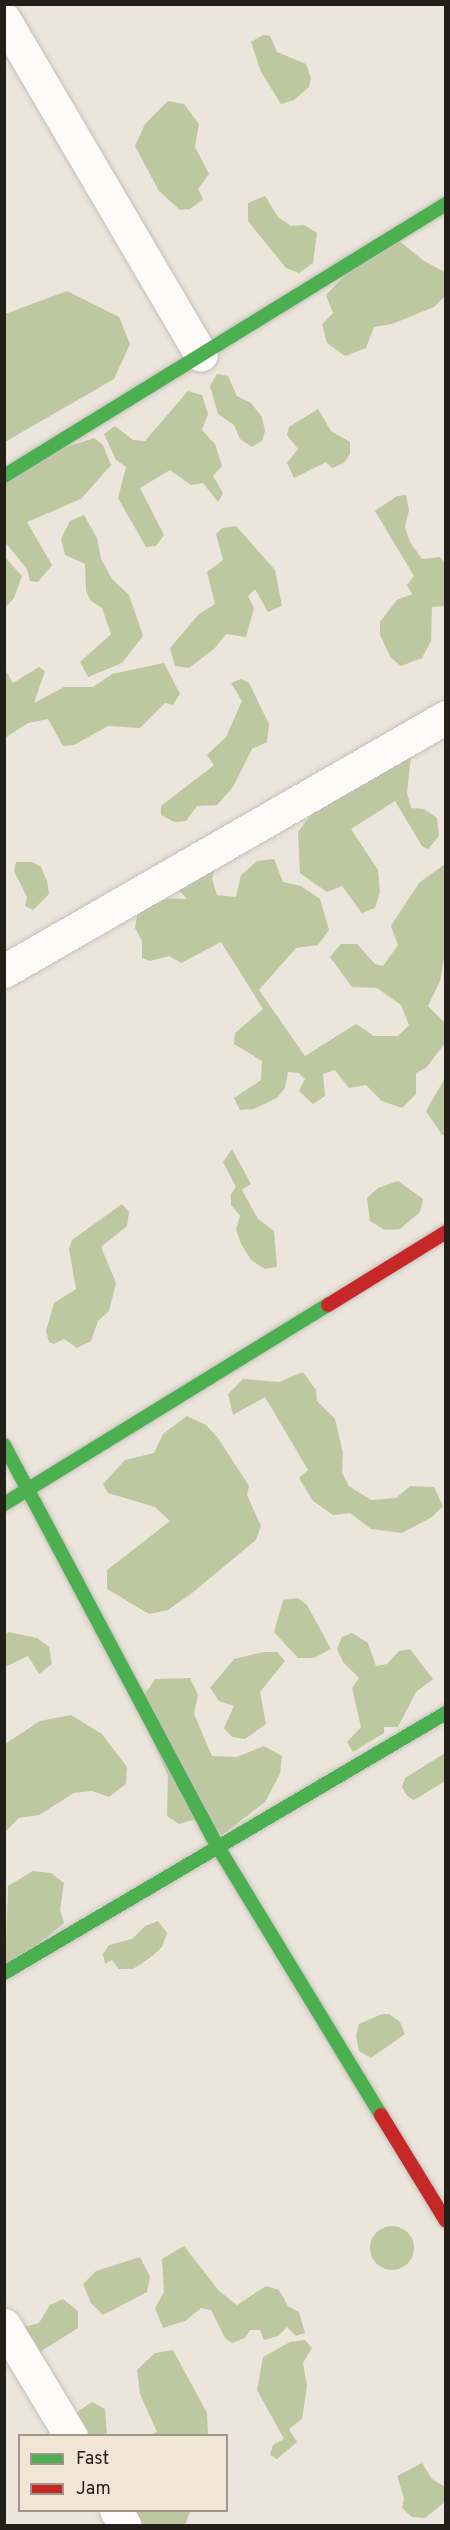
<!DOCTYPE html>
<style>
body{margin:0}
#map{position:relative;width:450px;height:2530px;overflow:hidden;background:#ebe5dc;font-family:Overpass,sans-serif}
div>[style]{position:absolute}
.forest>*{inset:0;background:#bdc8a0}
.round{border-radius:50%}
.roads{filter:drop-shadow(0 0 2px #c4c0b9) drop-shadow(0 0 2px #c4c0b9)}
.street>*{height:33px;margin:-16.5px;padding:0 16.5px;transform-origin:16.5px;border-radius:16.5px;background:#fcfbfa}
.fast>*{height:14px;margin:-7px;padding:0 7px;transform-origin:7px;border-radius:7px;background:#4caf50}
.jam>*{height:14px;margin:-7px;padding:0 7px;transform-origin:7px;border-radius:7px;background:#c62828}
span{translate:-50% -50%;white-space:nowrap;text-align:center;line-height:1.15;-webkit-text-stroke:6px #f1e6d6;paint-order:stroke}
.frame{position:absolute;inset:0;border:6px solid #221f19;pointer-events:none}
.legend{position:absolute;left:18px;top:2434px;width:210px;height:78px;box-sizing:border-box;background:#f1e6d6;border:2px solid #9e968a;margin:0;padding:8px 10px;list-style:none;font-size:18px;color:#221f19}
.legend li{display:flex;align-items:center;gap:12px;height:30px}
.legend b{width:30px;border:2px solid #9e968a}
</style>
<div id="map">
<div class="forest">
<div style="clip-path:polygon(263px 35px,270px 36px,277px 52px,306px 64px,311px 78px,309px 87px,294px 100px,281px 104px,261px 72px,251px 42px)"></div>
<div style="clip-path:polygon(168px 101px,184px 104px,199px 124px,195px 147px,209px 174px,198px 189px,203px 199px,190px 209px,180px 210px,159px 191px,135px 146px,145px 124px)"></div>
<div style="clip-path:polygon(265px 196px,278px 217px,291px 226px,304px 225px,317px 233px,313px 263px,299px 273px,286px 268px,248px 221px,248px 203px)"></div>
<div style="clip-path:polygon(387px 231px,424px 261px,445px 272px,445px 296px,434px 307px,392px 324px,374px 327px,366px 348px,345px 356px,327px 343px,322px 324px,333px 313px,326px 295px)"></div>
<div style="clip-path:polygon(67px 291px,119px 317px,130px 344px,114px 379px,5px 442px,5px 314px)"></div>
<div style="clip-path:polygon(217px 374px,228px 376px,237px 396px,251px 403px,262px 417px,265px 431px,262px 441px,252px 447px,240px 439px,234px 425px,218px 414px,210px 386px)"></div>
<div style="clip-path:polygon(188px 391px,202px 395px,208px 414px,202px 430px,215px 444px,222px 466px,213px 476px,223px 493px,218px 502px,203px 483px,191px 485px,170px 470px,140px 488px,164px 535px,156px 546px,146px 547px,118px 498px,126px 467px,116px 460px,104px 434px,115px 426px,133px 440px,145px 441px)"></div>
<div style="clip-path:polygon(318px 409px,331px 431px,350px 442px,350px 454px,344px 463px,332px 468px,326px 462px,294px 478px,287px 463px,298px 449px,287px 435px,289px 427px)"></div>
<div style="clip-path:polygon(94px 438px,103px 445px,111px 465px,81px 499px,27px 522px,52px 565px,38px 582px,30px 581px,27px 569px,5px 542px,4px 468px)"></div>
<div style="clip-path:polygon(406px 495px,409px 510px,405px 527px,410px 542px,422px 559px,440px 557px,445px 563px,446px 606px,432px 607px,431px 641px,422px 658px,401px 666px,391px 658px,380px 635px,380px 622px,397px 600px,412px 594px,407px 585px,414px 576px,375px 511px,397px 496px)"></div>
<div style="clip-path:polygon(84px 515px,97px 538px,101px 559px,112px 579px,129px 595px,143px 636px,122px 663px,88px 677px,80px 662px,111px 634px,102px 608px,91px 601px,86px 591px,85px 564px,65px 555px,61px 539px,70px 521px)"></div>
<div style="clip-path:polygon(236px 526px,275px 570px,282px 606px,268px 612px,255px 589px,248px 596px,254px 608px,246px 637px,226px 634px,215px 648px,189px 668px,175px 666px,170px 648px,199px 614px,215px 604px,207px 572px,223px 560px,216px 534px,222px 528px)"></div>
<div style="clip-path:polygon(4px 556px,22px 576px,14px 598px,5px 608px)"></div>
<div style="clip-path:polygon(164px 663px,180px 694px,173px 705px,165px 703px,140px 728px,108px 726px,74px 745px,63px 746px,48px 719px,28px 723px,5px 738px,5px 669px,13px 683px,39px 667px,45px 671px,34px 703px,64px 687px,93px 687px,112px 674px)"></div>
<div style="clip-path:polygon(241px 679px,249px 683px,269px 724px,267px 742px,252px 749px,233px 787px,217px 805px,197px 806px,186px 821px,174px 822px,161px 815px,161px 806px,214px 765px,207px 755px,226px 737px,242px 701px,231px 683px)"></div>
<div style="clip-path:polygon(411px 755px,407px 793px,411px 808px,424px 809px,437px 818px,439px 836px,428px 849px,422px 846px,395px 801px,351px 829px,378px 870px,380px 892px,375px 908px,362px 913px,342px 886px,327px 892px,300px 873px,298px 832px,313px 812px)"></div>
<div style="clip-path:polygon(274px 859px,283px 882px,301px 886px,320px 899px,329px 930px,318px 945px,296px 948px,259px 990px,305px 1056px,356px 1024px,374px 1036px,398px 1036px,409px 1025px,401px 1005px,377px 988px,352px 987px,330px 957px,341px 944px,357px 944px,375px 964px,383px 966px,398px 945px,391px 926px,405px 904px,420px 882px,445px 864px,445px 953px,440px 981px,428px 1006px,445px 1023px,445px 1043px,426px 1068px,416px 1073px,416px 1094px,402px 1108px,382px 1101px,366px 1085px,349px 1088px,335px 1070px,323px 1074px,325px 1096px,313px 1104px,299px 1091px,305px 1079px,299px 1073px,288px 1072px,285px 1088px,277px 1098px,254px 1109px,240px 1110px,234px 1098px,261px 1080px,262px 1061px,234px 1044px,235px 1033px,263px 1009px,221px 942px,181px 963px,169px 956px,150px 961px,142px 958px,142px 941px,135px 928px,138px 909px,152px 898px,187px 899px,177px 888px,217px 860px,212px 879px,217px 895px,236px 897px,241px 875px,257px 861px)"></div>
<div style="clip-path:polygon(16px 862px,32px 862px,41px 867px,47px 881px,49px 894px,33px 910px,25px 906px,27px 897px,14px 871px)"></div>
<div style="clip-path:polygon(445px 1078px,445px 1135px,442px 1135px,426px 1111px)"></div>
<div style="clip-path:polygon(232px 1149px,251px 1184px,242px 1190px,258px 1219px,274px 1231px,277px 1267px,265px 1269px,251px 1260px,241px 1244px,236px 1229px,240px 1216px,231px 1205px,231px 1194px,236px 1187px,223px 1162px)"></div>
<div style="clip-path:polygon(398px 1181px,423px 1199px,420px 1212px,400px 1229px,385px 1230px,370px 1221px,367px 1198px,378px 1188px)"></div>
<div style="clip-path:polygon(122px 1204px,129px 1212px,127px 1226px,101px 1247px,116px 1283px,109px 1311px,98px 1321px,91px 1341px,77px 1348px,64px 1339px,54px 1344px,49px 1342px,46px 1331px,54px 1303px,76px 1289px,69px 1249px,72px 1240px)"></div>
<div style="clip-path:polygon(303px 1372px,316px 1390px,317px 1401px,335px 1419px,343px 1453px,342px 1473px,349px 1486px,371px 1500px,396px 1498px,410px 1486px,434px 1487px,443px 1506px,432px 1517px,402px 1533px,371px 1529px,350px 1513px,333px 1515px,313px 1501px,299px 1478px,308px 1470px,265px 1397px,233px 1415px,228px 1394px,243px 1379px,279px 1382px)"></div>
<div style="clip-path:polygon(187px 1416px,206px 1425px,218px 1438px,249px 1486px,247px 1495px,261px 1526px,256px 1540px,192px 1593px,168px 1610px,149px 1614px,107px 1589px,107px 1570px,170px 1521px,155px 1507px,108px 1493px,103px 1484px,125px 1460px,154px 1453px,163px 1434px)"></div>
<div style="clip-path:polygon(298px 1598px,307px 1605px,331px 1649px,314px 1658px,298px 1658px,274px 1632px,283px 1600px)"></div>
<div style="clip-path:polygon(8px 1632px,37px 1638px,49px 1647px,52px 1664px,39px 1674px,28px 1656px,5px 1667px,5px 1634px)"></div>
<div style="clip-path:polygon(352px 1633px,368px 1643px,376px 1666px,387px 1664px,399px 1651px,410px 1649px,433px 1679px,416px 1692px,398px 1727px,384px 1727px,384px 1733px,353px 1752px,347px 1742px,361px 1727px,352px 1688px,359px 1678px,343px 1662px,337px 1649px,342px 1637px)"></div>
<div style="clip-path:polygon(264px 1652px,277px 1652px,285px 1661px,260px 1692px,266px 1724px,245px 1739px,232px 1737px,224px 1728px,234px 1706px,219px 1701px,210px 1688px,234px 1659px)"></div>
<div style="clip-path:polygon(190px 1678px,198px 1695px,194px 1714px,212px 1756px,237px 1757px,264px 1746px,282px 1756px,280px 1774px,265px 1802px,222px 1835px,202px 1817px,179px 1824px,167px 1816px,168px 1775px,137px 1706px,155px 1679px)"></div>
<div style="clip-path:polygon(71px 1715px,102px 1734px,127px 1767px,126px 1784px,109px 1797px,92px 1791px,74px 1793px,39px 1815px,19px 1818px,5px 1832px,5px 1744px,40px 1721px)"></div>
<div style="clip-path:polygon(445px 1753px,445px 1781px,414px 1800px,407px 1796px,402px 1787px,405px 1778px)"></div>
<div style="clip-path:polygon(33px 1871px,51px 1873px,64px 1883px,60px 1910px,64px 1923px,5px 1972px,8px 1886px)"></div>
<div style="clip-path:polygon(158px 1921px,167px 1933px,162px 1947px,151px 1957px,133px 1969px,119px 1969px,112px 1960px,105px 1964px,103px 1954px,109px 1945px,132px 1939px,145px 1926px)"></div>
<div style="clip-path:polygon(382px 2014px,389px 2014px,400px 2022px,405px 2034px,371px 2058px,359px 2051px,356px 2036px,359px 2024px)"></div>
<div class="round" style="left:370px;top:2226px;width:44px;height:44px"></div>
<div style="clip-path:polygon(184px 2246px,219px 2291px,237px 2305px,266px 2286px,279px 2290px,288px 2306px,299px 2312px,305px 2333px,296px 2336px,287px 2327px,278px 2336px,264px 2340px,260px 2330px,250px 2330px,245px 2338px,232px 2343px,225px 2338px,211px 2310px,201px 2308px,185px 2321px,163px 2328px,155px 2308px,164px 2292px,162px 2259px)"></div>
<div style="clip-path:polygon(140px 2257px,150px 2277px,147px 2292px,103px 2315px,91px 2303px,83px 2284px,96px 2271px)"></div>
<div style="clip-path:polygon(63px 2299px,78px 2311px,78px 2328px,21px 2364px,21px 2328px,39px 2323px,50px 2305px)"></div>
<div style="clip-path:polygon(305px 2340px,312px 2348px,303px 2363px,307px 2386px,302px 2419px,289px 2429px,297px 2442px,277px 2459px,270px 2455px,273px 2445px,284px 2439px,257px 2390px,263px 2357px,290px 2342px)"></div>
<div style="clip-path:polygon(173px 2350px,207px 2413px,208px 2435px,152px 2435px,157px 2432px,140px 2394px,137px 2370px,155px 2353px)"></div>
<div style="clip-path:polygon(92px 2402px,105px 2409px,107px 2435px,74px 2435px,71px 2416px)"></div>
<div style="clip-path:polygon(422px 2463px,432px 2479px,445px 2487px,445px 2502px,425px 2518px,412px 2517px,402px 2508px,404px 2498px,397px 2476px)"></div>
<div style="clip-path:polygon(104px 2511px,190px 2511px,185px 2526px,114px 2525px)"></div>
</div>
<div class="roads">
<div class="street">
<div style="left:4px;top:19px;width:389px;rotate:59.6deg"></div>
<div style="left:4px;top:971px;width:510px;rotate:-29.88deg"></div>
<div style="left:4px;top:2325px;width:130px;rotate:58.9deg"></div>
<div style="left:116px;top:2510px;width:18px;rotate:61deg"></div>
</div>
<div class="fast">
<div style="left:4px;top:476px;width:519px;rotate:-31.61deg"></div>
<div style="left:4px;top:1445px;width:455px;rotate:62deg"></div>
<div style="left:218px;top:1847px;width:314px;rotate:58.7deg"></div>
<div style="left:4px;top:1504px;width:380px;rotate:-31.6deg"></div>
<div style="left:4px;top:1973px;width:513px;rotate:-30.47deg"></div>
</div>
<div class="jam">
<div style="left:328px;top:1305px;width:139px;rotate:-31.7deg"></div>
<div style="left:381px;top:2115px;width:124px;rotate:58.5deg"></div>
</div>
</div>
<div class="frame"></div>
<ul class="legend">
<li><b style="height:8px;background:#4caf50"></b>Fast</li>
<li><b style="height:8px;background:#c62828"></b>Jam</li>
</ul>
</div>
